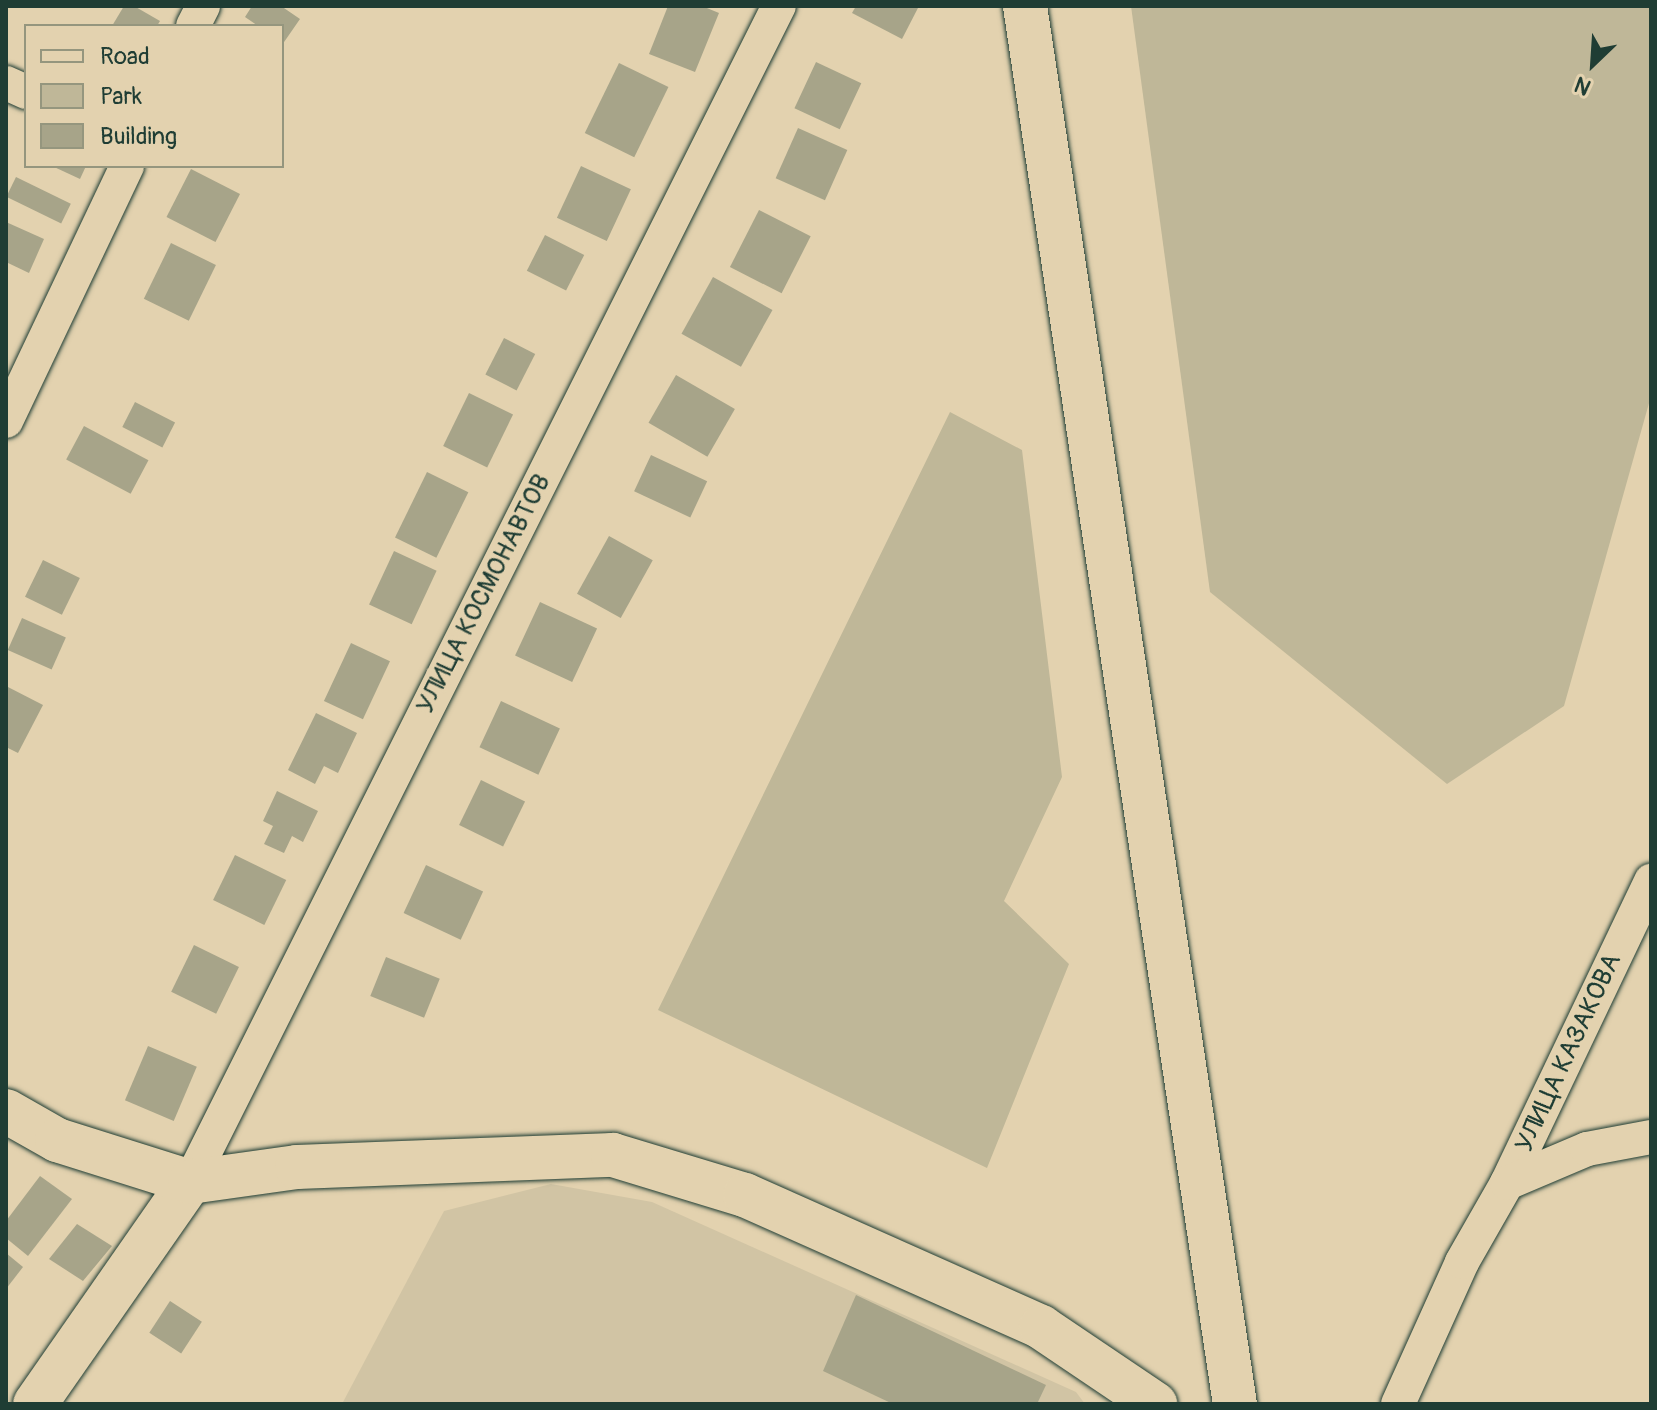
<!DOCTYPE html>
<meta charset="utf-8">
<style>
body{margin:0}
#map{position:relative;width:1657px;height:1410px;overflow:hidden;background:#e3d2af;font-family:Pangolin,sans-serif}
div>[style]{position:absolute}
.built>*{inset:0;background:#d1c4a4}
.green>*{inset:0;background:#bfb798}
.building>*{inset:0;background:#a7a489;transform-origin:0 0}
.roads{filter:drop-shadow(0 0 2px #1f3d34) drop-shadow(0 0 2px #1f3d34)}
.street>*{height:34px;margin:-17px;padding:0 17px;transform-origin:17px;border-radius:17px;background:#e3d2af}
.secondary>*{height:44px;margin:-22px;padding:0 22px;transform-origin:22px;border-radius:22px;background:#e3d2af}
.highway>*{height:44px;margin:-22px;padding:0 22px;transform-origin:22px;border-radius:22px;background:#e3d2af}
span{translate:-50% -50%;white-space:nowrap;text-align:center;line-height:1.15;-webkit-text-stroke:8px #e3d2af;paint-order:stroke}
.street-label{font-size:26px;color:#1f3d34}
.frame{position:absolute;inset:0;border:8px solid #1f3d34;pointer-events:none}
.legend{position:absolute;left:24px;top:24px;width:260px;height:144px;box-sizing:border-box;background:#e3d2af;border:2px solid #95967e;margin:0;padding:10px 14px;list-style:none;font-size:24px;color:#1f3d34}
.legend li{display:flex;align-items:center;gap:16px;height:40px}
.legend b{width:40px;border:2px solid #95967e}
.north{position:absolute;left:1553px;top:24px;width:80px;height:80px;-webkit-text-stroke:6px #e3d2af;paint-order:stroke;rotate:205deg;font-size:22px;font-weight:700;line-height:32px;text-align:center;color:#1f3d34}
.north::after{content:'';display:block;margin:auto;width:28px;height:36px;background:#1f3d34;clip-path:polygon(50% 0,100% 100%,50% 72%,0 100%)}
</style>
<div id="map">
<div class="built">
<div style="clip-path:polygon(551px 1184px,652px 1202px,1076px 1392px,1085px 1404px,342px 1404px,444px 1211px)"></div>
</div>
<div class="green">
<div style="clip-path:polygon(1131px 6px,1651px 6px,1651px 396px,1564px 706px,1447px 784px,1210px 592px)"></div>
<div style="clip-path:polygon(950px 412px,1022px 450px,1062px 777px,1004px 901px,1069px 964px,987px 1168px,658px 1010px)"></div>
</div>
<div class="building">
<div style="clip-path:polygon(124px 6px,134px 6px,160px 21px,157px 26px,112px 26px)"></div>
<div style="clip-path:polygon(252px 6px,281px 6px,300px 19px,282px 45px,282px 26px,258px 26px,245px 17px)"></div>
<div style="clip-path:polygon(668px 6px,702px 6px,719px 13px,695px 72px,649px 54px)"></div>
<div style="clip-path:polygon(856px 6px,919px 6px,902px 39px,852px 13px)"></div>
<div style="left:816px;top:62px;width:50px;height:51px;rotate:25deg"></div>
<div style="left:619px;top:63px;width:55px;height:78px;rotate:26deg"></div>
<div style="left:798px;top:128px;width:54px;height:55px;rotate:24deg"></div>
<div style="clip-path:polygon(52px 166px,86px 166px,80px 179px)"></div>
<div style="left:581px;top:166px;width:55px;height:57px;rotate:25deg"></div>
<div style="left:191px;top:169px;width:55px;height:54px;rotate:27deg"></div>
<div style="left:16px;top:177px;width:61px;height:22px;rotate:26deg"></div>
<div style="left:759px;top:210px;width:58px;height:64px;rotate:27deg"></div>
<div style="clip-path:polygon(6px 222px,44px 239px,29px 273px,6px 262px)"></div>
<div style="left:545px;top:235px;width:44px;height:40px;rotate:27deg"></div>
<div style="left:171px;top:243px;width:50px;height:62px;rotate:26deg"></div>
<div style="left:713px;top:277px;width:68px;height:65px;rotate:29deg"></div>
<div style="left:504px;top:338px;width:35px;height:41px;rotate:27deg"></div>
<div style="left:676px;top:375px;width:68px;height:55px;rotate:30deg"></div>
<div style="left:469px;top:393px;width:49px;height:59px;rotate:26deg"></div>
<div style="left:135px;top:402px;width:45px;height:28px;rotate:27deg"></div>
<div style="left:84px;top:426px;width:73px;height:38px;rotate:28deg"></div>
<div style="left:651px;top:455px;width:62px;height:40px;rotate:25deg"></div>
<div style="left:427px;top:472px;width:46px;height:73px;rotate:26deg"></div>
<div style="left:609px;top:536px;width:50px;height:66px;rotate:29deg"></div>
<div style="left:394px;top:551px;width:47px;height:59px;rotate:25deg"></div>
<div style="left:43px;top:560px;width:41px;height:41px;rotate:26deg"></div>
<div style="left:540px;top:602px;width:63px;height:59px;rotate:25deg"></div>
<div style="left:22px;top:618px;width:48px;height:35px;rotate:24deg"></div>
<div style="left:351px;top:643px;width:43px;height:64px;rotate:25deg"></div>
<div style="clip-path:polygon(6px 686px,43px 705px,18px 753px,6px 747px)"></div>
<div style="left:501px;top:701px;width:65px;height:51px;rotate:25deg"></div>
<div style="clip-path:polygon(316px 713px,357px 733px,338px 773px,324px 766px,315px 784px,288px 770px)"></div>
<div style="left:481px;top:780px;width:49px;height:50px;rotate:26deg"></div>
<div style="clip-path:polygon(277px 791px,318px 811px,303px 842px,292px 836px,284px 853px,264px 844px,273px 826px,263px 821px)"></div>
<div style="left:235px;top:855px;width:57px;height:50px;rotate:26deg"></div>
<div style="left:426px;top:865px;width:63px;height:53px;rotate:25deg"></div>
<div style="left:194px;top:945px;width:50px;height:52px;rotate:26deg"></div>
<div style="left:386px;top:957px;width:58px;height:42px;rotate:22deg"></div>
<div style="left:148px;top:1046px;width:53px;height:59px;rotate:23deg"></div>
<div style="clip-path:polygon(40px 1176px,72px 1199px,28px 1256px,6px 1238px,6px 1221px)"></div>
<div style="clip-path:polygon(77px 1224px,112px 1246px,83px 1281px,49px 1259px)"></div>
<div style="clip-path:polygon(6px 1253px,23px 1267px,6px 1289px)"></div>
<div style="clip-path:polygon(856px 1295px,1046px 1385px,1037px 1404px,893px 1404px,823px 1371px)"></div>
<div style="left:170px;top:1301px;width:38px;height:38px;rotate:33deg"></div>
</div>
<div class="roads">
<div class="street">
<div style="left:193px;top:26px;width:22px;rotate:-63deg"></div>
<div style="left:6px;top:83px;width:22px;rotate:24deg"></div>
<div style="left:6px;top:421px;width:282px;rotate:-64.6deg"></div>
<div style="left:190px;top:1182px;width:1315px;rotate:-63.4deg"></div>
<div style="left:1507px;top:1183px;width:335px;rotate:-64.5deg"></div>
<div style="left:1398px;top:1404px;width:156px;rotate:-65.7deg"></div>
<div style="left:1462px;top:1262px;width:91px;rotate:-60.3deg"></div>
<div style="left:1507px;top:1183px;width:87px;rotate:-23deg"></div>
<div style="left:1587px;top:1149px;width:65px;rotate:-10.6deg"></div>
</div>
<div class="secondary">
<div style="left:1025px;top:6px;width:1414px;rotate:81.46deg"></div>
<div style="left:35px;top:1404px;width:271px;rotate:-55.1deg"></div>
</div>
<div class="highway">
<div style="left:6px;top:1111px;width:59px;rotate:29.6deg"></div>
<div style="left:57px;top:1140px;width:139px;rotate:17.5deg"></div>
<div style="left:190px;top:1182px;width:108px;rotate:-8deg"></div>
<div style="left:297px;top:1167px;width:316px;rotate:-2.2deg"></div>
<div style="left:613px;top:1155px;width:138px;rotate:16.9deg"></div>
<div style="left:745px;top:1195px;width:324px;rotate:24deg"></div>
<div style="left:1041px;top:1327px;width:138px;rotate:34deg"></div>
</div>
</div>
<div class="street-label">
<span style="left:484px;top:594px;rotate:-63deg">УЛИЦА КОСМОНАВТОВ</span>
<span style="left:1569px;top:1053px;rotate:-65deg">УЛИЦА КАЗАКОВА</span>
</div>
<div class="frame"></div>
<ul class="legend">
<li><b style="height:10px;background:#e3d2af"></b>Road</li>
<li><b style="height:22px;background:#bfb798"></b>Park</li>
<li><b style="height:22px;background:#a7a489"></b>Building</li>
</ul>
<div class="north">N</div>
</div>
